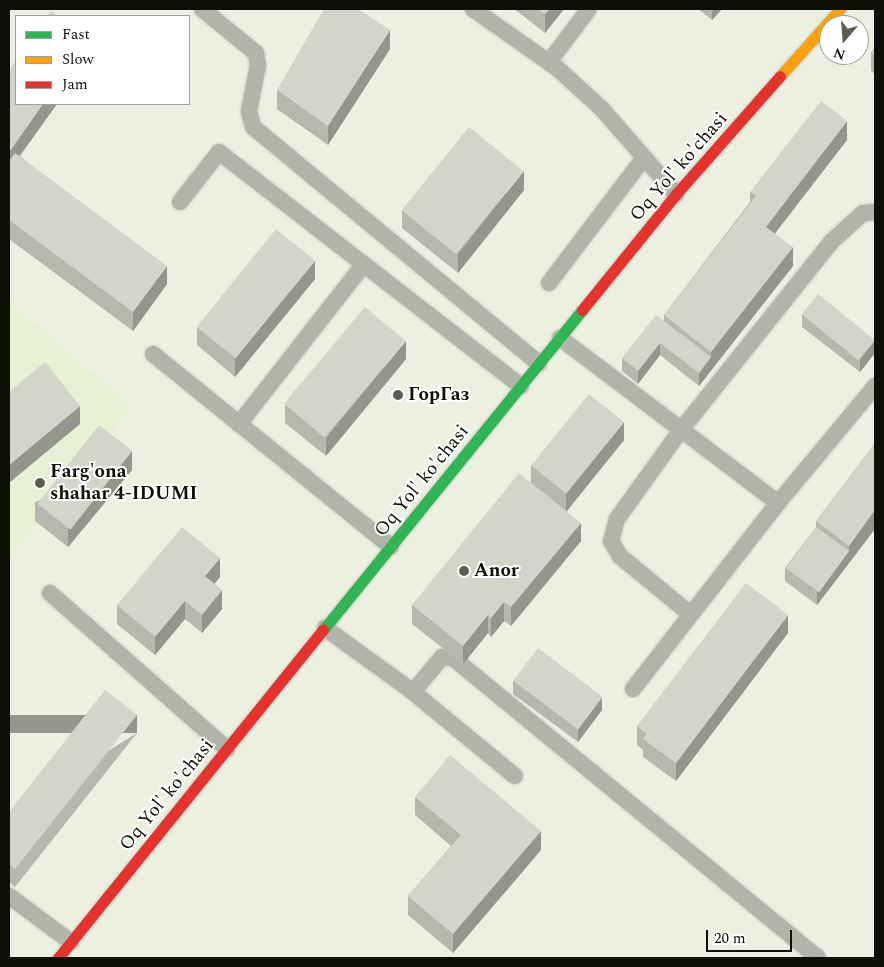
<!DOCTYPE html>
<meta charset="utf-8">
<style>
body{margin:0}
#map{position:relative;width:884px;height:967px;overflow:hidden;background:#ebf0e0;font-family:Spectral,serif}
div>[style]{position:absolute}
.built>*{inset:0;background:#e7efd4}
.roads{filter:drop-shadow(0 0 1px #c7cabf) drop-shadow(0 0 1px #c7cabf)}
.lane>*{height:16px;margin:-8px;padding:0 8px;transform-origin:8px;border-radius:8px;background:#b1b4a8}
.fast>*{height:11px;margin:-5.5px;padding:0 5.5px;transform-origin:5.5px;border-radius:5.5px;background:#30b455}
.slow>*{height:11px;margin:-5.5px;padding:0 5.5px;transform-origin:5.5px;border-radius:5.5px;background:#ff9f0a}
.jam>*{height:11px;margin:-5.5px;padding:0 5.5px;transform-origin:5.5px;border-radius:5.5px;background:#e5322d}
.wall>*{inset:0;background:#b5b8ae}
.shaded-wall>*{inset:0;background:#93968d;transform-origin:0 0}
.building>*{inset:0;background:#d2d6ca;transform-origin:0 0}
.dots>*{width:14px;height:14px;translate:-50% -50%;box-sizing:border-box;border:2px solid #fff;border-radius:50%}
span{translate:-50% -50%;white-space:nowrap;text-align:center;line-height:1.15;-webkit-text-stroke:4px #fff;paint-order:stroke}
.street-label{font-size:19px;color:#0d1007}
.poi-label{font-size:19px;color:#0d1007;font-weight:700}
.left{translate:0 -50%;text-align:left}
.frame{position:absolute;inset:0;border:10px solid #0d1007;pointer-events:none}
.legend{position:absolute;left:15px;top:15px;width:175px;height:90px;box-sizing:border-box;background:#fff;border:1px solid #9e9f9c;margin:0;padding:6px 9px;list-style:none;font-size:15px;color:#0d1007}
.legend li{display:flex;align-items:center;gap:10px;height:25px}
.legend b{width:25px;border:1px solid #9e9f9c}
.north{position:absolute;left:819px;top:15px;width:50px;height:50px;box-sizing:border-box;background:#fff;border:1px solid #9e9f9c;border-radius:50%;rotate:198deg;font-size:14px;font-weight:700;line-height:20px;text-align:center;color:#0d1007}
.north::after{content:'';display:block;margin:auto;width:18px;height:22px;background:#5b5e53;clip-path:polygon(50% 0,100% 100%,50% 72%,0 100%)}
.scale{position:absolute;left:706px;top:930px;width:86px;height:22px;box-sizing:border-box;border:2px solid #0d1007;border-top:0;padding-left:6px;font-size:15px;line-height:18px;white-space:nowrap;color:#0d1007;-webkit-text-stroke:4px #fff;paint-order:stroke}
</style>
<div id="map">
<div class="built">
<div style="clip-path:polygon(9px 301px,132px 407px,9px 559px)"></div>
</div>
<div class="roads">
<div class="lane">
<div style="left:202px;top:9px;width:70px;rotate:39.2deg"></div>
<div style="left:256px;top:53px;width:12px;rotate:81deg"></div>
<div style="left:258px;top:65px;width:47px;rotate:101.1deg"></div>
<div style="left:249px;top:111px;width:16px;rotate:76deg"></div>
<div style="left:253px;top:127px;width:371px;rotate:39.6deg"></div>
<div style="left:473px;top:9px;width:103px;rotate:35.1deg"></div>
<div style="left:557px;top:68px;width:61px;rotate:42.3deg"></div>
<div style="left:602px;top:109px;width:113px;rotate:49deg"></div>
<div style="left:549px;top:62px;width:66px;rotate:-53deg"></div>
<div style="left:180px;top:202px;width:63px;rotate:-52deg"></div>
<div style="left:219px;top:152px;width:382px;rotate:37.8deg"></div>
<div style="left:549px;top:283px;width:157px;rotate:-52.8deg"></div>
<div style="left:560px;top:338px;width:273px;rotate:37.1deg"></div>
<div style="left:153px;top:354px;width:306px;rotate:39deg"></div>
<div style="left:239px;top:424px;width:203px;rotate:-52deg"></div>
<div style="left:50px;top:593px;width:236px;rotate:41.4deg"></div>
<div style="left:690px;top:614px;width:91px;rotate:-140.4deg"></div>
<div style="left:620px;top:556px;width:17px;rotate:-121deg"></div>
<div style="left:611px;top:541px;width:23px;rotate:-75deg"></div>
<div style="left:617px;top:519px;width:110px;rotate:-54.3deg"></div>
<div style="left:681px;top:430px;width:241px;rotate:-51.4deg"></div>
<div style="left:831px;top:242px;width:43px;rotate:-42.2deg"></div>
<div style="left:863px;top:213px;width:12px;rotate:-5deg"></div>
<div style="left:325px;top:628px;width:109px;rotate:36deg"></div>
<div style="left:413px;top:692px;width:132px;rotate:39.5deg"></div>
<div style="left:633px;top:689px;width:236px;rotate:-52.1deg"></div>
<div style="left:778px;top:503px;width:152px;rotate:-50.3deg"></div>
<div style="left:413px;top:692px;width:45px;rotate:-50.4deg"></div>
<div style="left:442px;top:657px;width:11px;rotate:5deg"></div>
<div style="left:453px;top:658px;width:472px;rotate:39.4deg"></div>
<div style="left:9px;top:896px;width:77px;rotate:36.6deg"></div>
</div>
<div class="fast">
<div style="left:323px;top:630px;width:412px;rotate:-51deg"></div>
</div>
<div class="slow">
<div style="left:780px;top:76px;width:90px;rotate:-48.2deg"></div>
</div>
<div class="jam">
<div style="left:582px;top:310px;width:149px;rotate:-51deg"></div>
<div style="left:676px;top:194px;width:157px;rotate:-48.6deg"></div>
<div style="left:58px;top:958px;width:422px;rotate:-51.1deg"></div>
</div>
</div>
<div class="wall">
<div style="clip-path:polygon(514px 9px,564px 9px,545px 33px)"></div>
<div style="clip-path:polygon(698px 9px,722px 9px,712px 20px)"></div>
<div style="clip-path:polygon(875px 47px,875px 74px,871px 71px,871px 52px)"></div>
<div style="clip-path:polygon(390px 49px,328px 145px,277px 109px,277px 90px)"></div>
<div style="clip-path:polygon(9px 71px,16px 104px,57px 104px,20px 156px,167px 284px,133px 331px,9px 239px)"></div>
<div style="clip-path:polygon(847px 140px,775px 233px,793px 266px,699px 386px,660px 355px,638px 384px,622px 371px,622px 358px,664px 321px,664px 315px,750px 202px,750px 192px)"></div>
<div style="clip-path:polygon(524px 190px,458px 273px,402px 228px,402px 210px)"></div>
<div style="clip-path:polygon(315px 279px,235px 377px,197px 345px,197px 327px)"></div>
<div style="clip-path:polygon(802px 314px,875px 340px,875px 353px,860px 372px,802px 327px)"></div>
<div style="clip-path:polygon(406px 359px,326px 456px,285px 423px,285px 404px)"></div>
<div style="clip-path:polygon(624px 440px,567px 511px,581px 541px,511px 626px,504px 621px,491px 637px,488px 633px,463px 664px,412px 624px,412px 605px,531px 482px,531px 466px)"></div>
<div style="clip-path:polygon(875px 443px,875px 529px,817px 605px,785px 581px,785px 568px,816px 527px,816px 521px)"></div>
<div style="clip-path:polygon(132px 470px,68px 547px,35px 521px,35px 502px)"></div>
<div style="clip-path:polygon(220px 577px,214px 584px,222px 609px,202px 633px,185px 619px,155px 655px,117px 624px,117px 605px)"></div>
<div style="clip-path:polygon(788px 633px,676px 781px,643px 757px,643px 750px,637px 745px,637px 726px)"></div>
<div style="clip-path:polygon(513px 681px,602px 710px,578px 742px,513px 694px)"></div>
<div style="clip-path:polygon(137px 733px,15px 887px,9px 882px,9px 812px)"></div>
<div style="clip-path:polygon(415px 797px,541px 850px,453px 953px,408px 915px,408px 896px,451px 846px,415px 815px)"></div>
</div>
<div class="shaded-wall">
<div style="clip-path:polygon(550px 9px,564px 9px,545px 33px,545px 14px)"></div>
<div style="clip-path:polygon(712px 9px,722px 9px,712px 20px)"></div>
<div style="clip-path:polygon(390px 30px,390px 49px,328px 145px,328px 126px)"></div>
<div style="clip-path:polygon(43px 104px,57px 104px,10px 169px,10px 151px)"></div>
<div style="clip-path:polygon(847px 121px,847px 140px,766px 245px,766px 227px)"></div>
<div style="clip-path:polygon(524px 171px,524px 190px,458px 273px,458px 254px)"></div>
<div style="clip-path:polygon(793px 247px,793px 266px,699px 386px,699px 373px,711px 357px,711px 352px)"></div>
<div style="clip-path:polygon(315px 261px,315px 279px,235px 377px,235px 358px)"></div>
<div style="clip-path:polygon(167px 266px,167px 284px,133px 331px,133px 312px)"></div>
<div style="clip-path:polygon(406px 341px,406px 359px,326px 456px,326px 438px)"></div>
<div style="clip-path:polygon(875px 341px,875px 353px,860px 372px,860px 359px)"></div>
<div style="clip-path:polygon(660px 343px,660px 355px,638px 384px,638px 371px)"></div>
<div style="clip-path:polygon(80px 406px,80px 424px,9px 483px,9px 465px)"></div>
<div style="clip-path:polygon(624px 422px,624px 440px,566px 512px,566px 494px)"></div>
<div style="clip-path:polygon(132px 451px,132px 470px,68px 547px,68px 528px)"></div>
<div style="clip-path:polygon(875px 510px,875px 529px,817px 605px,817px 593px,849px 551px,849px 546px)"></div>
<div style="clip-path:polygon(581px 523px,581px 541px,511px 626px,511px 607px)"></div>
<div style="clip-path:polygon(220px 558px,220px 577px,205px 595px,205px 576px)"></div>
<div style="clip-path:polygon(222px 590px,222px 609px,202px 633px,202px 615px)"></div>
<div style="clip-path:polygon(185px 601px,185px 619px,155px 655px,155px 637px)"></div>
<div style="clip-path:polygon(504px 602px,504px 621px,491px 637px,491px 618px)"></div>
<div style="clip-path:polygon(488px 615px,488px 633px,463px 664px,463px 646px)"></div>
<div style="clip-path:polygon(788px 615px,788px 633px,676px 781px,676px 763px)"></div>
<div style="clip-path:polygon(602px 697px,602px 710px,578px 742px,578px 730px)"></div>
<div style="left:137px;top:715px;width:18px;height:196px;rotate:90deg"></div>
<div style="clip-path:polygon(541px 831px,541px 850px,453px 953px,453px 934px)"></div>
</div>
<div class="building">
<div style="clip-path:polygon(324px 9px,358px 9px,390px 30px,328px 126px,277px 90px)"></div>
<div style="clip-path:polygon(538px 9px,550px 9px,545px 14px)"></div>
<div style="clip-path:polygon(51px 11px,58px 16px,47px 16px)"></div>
<div style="clip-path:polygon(875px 47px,875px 56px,871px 52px)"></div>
<div style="clip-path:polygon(16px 60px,16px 104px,43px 104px,10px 151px,9px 150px,9px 71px)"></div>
<div style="clip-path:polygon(821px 101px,847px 121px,766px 227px,793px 247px,711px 352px,664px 315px,756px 196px,750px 192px)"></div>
<div style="left:469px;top:127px;width:70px;height:107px;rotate:39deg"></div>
<div style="clip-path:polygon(15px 153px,167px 266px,133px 312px,9px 220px,9px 161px)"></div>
<div style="left:276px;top:229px;width:50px;height:126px;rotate:39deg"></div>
<div style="left:818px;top:294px;width:73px;height:26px;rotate:39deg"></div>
<div style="left:365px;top:307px;width:53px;height:126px;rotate:40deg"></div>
<div style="clip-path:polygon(656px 315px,711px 357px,699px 373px,660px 343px,638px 371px,622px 358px)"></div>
<div style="clip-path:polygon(45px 362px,80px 406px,9px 465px,9px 392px)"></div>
<div style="left:589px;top:394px;width:45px;height:92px;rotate:39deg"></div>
<div style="left:99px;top:425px;width:42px;height:100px;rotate:38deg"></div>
<div style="clip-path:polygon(875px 443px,875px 510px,849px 546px,816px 521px)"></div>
<div style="clip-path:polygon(519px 473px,581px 523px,511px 607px,504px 602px,491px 618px,488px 615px,463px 646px,412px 605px)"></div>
<div style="clip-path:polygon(182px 527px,220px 558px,205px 576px,222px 590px,202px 615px,185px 601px,155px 637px,117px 605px)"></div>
<div style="left:816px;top:527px;width:41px;height:51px;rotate:36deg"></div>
<div style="clip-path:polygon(746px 583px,788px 615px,676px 763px,643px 739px,647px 734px,637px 726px)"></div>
<div style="left:538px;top:648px;width:81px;height:41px;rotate:37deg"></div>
<div style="clip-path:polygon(105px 690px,137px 715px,15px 869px,9px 864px,9px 812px)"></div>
<div style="clip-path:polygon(450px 755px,541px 831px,453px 934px,408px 896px,461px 835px,415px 797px)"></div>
</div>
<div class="dots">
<div style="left:398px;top:395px;background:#5b5e53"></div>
<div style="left:40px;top:483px;background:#5b5e53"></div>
<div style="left:464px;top:571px;background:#5b5e53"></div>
</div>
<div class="street-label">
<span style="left:679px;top:167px;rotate:-49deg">Oq Yol' ko'chasi</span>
<span style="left:422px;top:481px;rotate:-51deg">Oq Yol' ko'chasi</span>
<span style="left:167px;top:795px;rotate:-51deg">Oq Yol' ko'chasi</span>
</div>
<div class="poi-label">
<span class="left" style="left:408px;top:395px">ГорГаз</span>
<span class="left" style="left:50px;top:483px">Farg'ona<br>shahar 4-IDUMI</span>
<span class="left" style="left:474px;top:571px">Anor</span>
</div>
<div class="frame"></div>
<ul class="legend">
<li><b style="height:6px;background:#30b455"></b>Fast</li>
<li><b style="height:6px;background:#ff9f0a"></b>Slow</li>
<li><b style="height:6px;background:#e5322d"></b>Jam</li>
</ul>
<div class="north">N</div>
<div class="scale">20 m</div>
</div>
